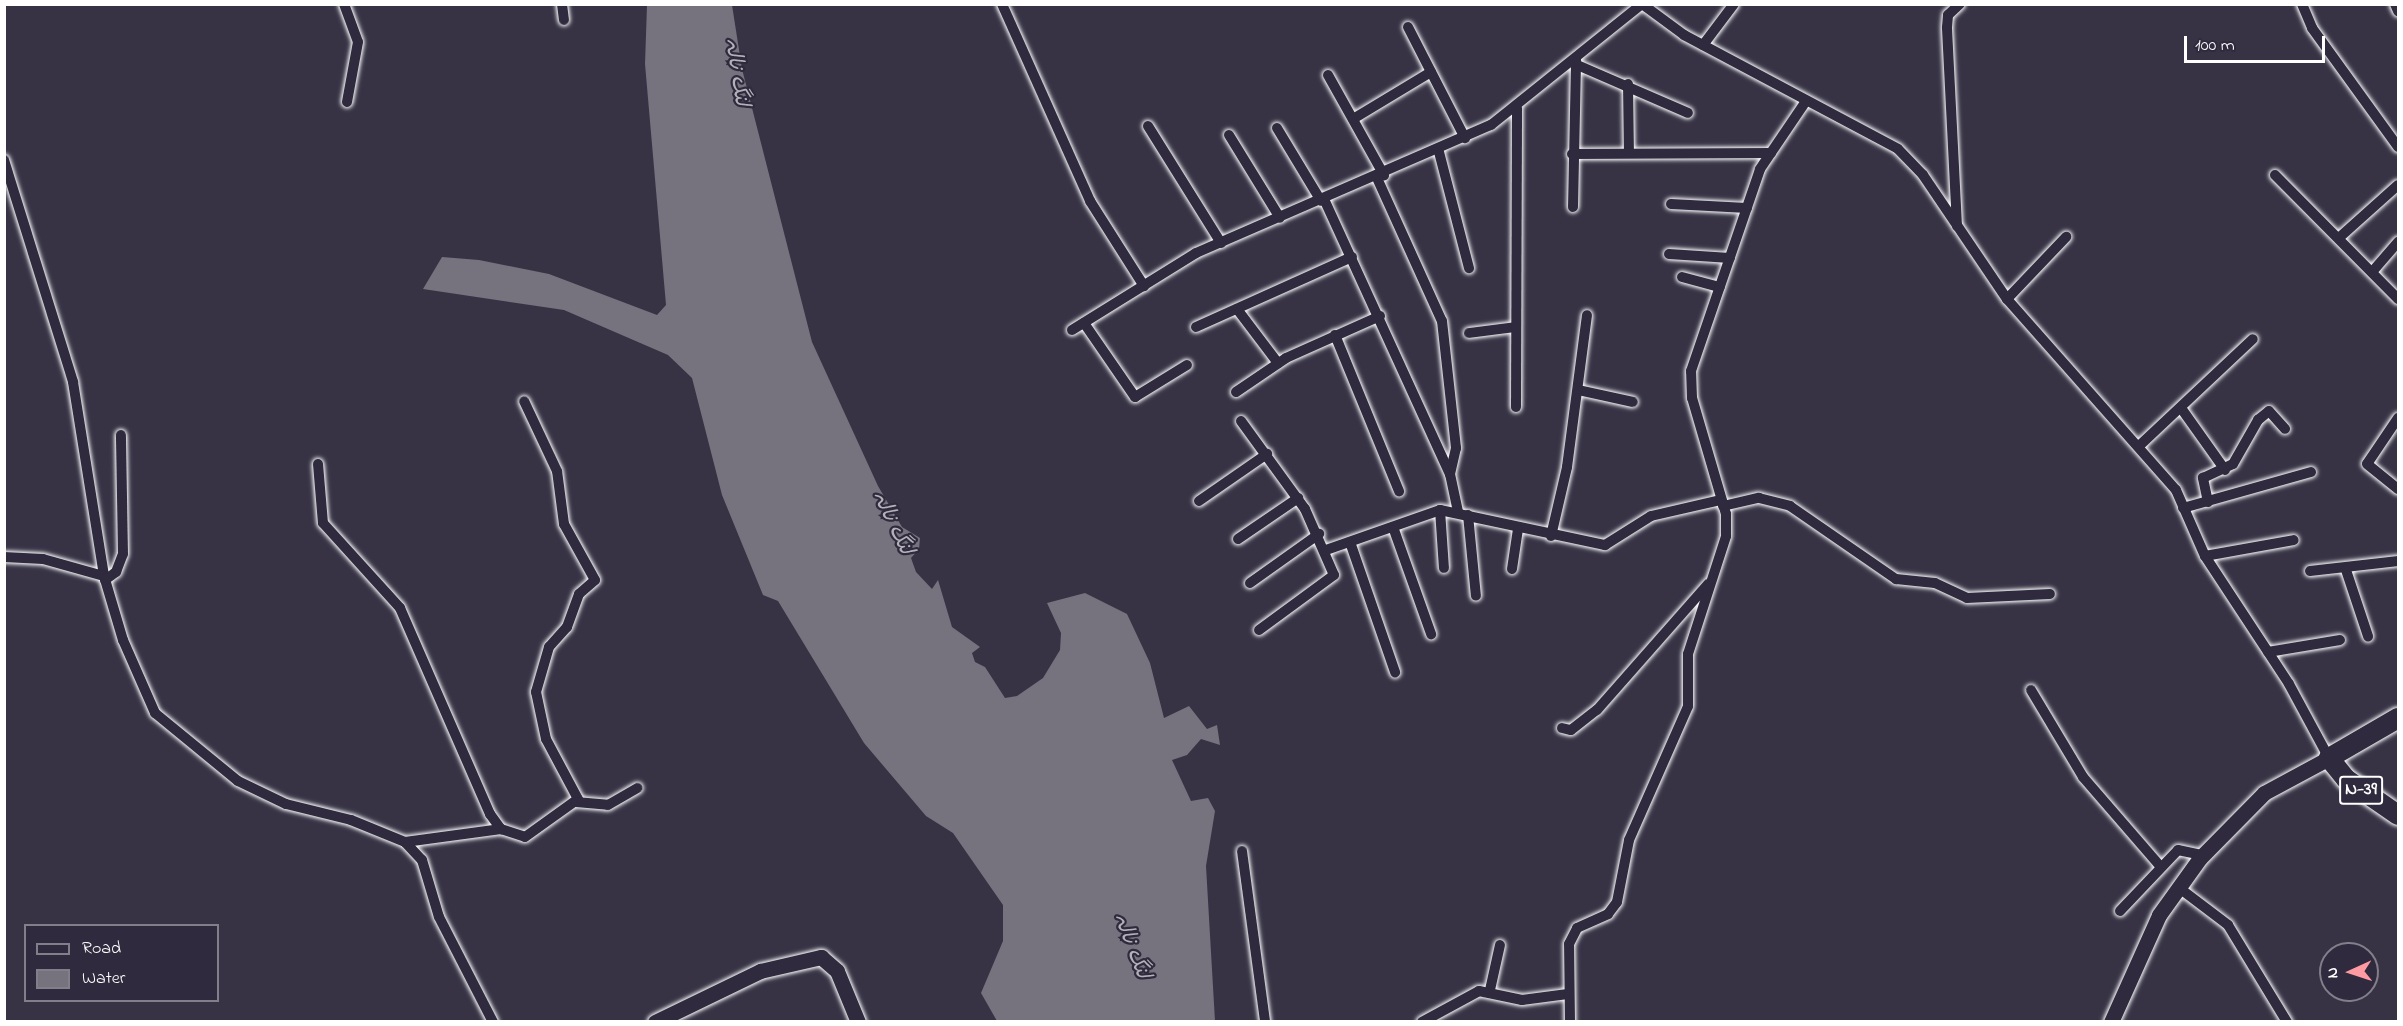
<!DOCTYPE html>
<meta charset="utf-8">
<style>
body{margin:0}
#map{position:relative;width:2403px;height:1026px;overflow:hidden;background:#373345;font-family:"Indie Flower","Playpen Sans Arabic",sans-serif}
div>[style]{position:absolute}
.water>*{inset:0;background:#76737f}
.roads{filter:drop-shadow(0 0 2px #fff) drop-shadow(0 0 2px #fff)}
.street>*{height:10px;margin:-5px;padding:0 5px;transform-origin:5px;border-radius:5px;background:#2f2a3d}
.secondary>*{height:15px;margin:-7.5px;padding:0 7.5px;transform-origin:7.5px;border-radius:7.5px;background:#2f2a3d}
.highway>*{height:20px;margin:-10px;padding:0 10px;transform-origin:10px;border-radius:10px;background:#2f2a3d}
span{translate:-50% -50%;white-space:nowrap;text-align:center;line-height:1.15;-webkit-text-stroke:4.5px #2f2a3d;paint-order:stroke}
.shield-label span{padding:2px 4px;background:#2f2a3d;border:2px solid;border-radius:4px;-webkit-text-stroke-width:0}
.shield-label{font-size:18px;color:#fff;font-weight:700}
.water-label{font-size:21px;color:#b4b2b9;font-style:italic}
.frame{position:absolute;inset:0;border:6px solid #fff;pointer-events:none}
.legend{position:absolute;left:24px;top:924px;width:195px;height:78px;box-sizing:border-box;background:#2f2a3d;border:2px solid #827f8b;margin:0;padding:8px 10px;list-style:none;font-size:18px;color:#fff}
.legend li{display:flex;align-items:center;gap:12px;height:30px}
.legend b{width:30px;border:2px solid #827f8b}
.north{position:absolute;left:2319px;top:942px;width:60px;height:60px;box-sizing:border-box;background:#2f2a3d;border:2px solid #827f8b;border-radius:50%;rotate:267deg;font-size:16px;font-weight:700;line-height:24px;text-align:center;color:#fff}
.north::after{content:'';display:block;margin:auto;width:21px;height:27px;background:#ff9aa2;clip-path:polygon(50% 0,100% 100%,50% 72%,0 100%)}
.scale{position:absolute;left:2184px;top:36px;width:141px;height:27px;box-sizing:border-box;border:3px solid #fff;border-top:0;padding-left:8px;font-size:18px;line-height:21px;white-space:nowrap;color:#fff;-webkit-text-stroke:4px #2f2a3d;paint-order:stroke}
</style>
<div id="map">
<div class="water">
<div style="clip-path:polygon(647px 5px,732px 5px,742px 69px,812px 342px,878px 486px,902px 527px,920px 538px,919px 549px,911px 558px,916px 572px,932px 589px,938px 580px,952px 627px,980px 647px,972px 653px,975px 662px,985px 667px,1005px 698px,1017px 696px,1043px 678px,1060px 650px,1061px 633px,1047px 603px,1085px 593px,1127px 614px,1150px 663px,1164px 718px,1189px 706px,1207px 729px,1217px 725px,1220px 745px,1201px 739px,1187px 755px,1172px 760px,1191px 801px,1208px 798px,1215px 811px,1206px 866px,1215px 1021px,997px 1021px,981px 993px,1003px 941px,1003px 905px,953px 833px,926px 816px,864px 743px,778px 601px,763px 595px,722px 495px,692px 378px,668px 355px,564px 310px,423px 289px,442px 257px,479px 260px,549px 274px,657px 315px,666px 305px,645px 64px)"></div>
</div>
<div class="roads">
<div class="street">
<div style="left:344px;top:4px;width:40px;rotate:69.8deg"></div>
<div style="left:358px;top:42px;width:61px;rotate:100.4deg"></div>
<div style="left:562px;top:4px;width:16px;rotate:83deg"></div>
<div style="left:1002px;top:4px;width:216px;rotate:65.9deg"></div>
<div style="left:1090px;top:201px;width:101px;rotate:57.6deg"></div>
<div style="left:1642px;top:4px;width:52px;rotate:36.4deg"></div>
<div style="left:1684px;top:35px;width:242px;rotate:28deg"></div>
<div style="left:1898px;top:149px;width:36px;rotate:46deg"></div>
<div style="left:1923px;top:175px;width:150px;rotate:55.9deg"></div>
<div style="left:2007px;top:299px;width:255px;rotate:48.5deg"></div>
<div style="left:2176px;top:490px;width:72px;rotate:66.3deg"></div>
<div style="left:2205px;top:556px;width:153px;rotate:56.7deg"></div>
<div style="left:2289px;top:684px;width:84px;rotate:61.6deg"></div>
<div style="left:2302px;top:4px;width:26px;rotate:67deg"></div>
<div style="left:2312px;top:28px;width:147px;rotate:54.1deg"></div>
<div style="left:2395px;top:4px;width:8px;rotate:67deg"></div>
<div style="left:1408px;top:27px;width:125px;rotate:62.8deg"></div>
<div style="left:1703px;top:45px;width:51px;rotate:-52.9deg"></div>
<div style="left:1575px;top:64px;width:123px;rotate:23.4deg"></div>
<div style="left:1328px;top:75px;width:115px;rotate:60.8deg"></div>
<div style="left:1628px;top:84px;width:69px;rotate:89.2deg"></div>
<div style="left:1353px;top:119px;width:91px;rotate:-31.1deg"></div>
<div style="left:1148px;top:126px;width:138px;rotate:58deg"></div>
<div style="left:1277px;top:128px;width:85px;rotate:58.9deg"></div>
<div style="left:1229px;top:135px;width:97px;rotate:58.4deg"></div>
<div style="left:1439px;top:152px;width:120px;rotate:75.5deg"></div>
<div style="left:1572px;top:154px;width:199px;rotate:-0.3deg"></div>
<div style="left:4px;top:160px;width:232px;rotate:72.7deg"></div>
<div style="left:73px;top:382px;width:196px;rotate:80.9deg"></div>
<div style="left:104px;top:576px;width:67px;rotate:73.5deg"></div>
<div style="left:123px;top:640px;width:80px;rotate:66.3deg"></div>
<div style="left:155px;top:713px;width:107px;rotate:39.3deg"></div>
<div style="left:238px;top:781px;width:53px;rotate:25.6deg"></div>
<div style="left:286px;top:804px;width:67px;rotate:13.8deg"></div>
<div style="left:351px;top:820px;width:58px;rotate:22.2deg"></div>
<div style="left:405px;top:842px;width:25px;rotate:47deg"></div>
<div style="left:422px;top:860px;width:59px;rotate:73.4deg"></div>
<div style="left:439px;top:917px;width:118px;rotate:62.8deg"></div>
<div style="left:2275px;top:175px;width:175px;rotate:45.2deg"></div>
<div style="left:1377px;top:178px;width:157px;rotate:65.6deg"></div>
<div style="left:1442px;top:321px;width:128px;rotate:83.7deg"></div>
<div style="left:1456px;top:448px;width:27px;rotate:103deg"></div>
<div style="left:1450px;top:474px;width:39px;rotate:78deg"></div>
<div style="left:1324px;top:199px;width:302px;rotate:65.4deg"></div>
<div style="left:1671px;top:204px;width:76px;rotate:3deg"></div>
<div style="left:1573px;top:207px;width:147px;rotate:-88.8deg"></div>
<div style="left:1957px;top:226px;width:199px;rotate:-92.9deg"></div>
<div style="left:1947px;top:27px;width:12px;rotate:-85deg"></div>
<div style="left:1948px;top:15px;width:16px;rotate:-43deg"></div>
<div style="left:2341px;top:236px;width:76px;rotate:-41.8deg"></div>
<div style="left:1669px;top:254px;width:61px;rotate:3.8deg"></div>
<div style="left:2372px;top:272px;width:40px;rotate:-49deg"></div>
<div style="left:1682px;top:277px;width:39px;rotate:15deg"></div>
<div style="left:2007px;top:299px;width:86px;rotate:-46.4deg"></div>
<div style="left:1237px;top:309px;width:68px;rotate:52.8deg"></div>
<div style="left:1084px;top:323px;width:90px;rotate:55.4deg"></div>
<div style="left:1135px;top:397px;width:61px;rotate:-31.6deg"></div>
<div style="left:1196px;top:327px;width:171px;rotate:-24.2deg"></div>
<div style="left:1072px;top:330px;width:146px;rotate:-31.8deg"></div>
<div style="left:1196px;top:253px;width:322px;rotate:-23.5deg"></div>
<div style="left:1491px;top:125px;width:193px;rotate:-38.7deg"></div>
<div style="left:1469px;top:333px;width:47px;rotate:-7.3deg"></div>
<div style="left:1335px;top:335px;width:169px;rotate:67.7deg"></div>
<div style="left:1578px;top:390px;width:56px;rotate:12.3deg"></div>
<div style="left:1236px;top:392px;width:60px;rotate:-34.2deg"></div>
<div style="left:1286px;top:358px;width:103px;rotate:-24.1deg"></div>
<div style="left:1516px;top:407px;width:299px;rotate:-89.8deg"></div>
<div style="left:2181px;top:408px;width:76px;rotate:54.6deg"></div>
<div style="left:2398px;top:418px;width:55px;rotate:124deg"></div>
<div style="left:2367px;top:464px;width:40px;rotate:39deg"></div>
<div style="left:1241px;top:421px;width:109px;rotate:54deg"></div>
<div style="left:1305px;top:509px;width:72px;rotate:66.3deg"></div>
<div style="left:1334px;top:575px;width:93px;rotate:143.7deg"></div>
<div style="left:2139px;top:446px;width:156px;rotate:-43.2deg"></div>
<div style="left:318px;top:464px;width:59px;rotate:85.2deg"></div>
<div style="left:323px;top:523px;width:115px;rotate:47.8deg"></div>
<div style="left:400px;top:608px;width:225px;rotate:66.4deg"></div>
<div style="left:490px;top:814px;width:19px;rotate:54deg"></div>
<div style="left:501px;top:829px;width:25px;rotate:18deg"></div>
<div style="left:525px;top:837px;width:65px;rotate:-35.6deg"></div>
<div style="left:578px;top:799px;width:68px;rotate:-118.1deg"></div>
<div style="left:546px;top:739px;width:48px;rotate:-102deg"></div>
<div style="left:536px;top:692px;width:47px;rotate:-73.9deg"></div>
<div style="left:549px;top:647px;width:27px;rotate:-48deg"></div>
<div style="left:567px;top:627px;width:35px;rotate:-70deg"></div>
<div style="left:579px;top:594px;width:21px;rotate:-41deg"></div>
<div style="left:595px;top:580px;width:64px;rotate:-119deg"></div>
<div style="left:564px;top:524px;width:53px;rotate:-97.5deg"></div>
<div style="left:557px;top:471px;width:77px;rotate:-115.2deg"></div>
<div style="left:1199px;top:501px;width:83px;rotate:-34.7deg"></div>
<div style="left:2208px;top:502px;width:25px;rotate:-102deg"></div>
<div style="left:2203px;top:478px;width:33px;rotate:-25deg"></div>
<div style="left:2233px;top:464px;width:51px;rotate:-60.4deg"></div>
<div style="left:2258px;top:420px;width:14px;rotate:-39deg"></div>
<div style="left:2269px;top:411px;width:24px;rotate:48deg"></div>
<div style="left:1723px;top:506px;width:37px;rotate:-13deg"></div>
<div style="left:1759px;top:498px;width:32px;rotate:14deg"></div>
<div style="left:1790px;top:506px;width:129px;rotate:34.6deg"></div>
<div style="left:1896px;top:579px;width:39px;rotate:6deg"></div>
<div style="left:1935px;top:583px;width:35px;rotate:25deg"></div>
<div style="left:1967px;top:598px;width:83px;rotate:-2.8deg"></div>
<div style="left:2183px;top:508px;width:133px;rotate:-15.7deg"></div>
<div style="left:1440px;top:510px;width:58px;rotate:86.1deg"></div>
<div style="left:1468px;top:515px;width:81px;rotate:84.4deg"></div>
<div style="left:1393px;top:527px;width:114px;rotate:70.4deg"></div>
<div style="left:1551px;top:536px;width:71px;rotate:-76.9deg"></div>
<div style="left:1567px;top:467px;width:153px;rotate:-82.5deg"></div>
<div style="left:1238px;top:539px;width:73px;rotate:-34.3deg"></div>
<div style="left:1350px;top:542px;width:138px;rotate:70.9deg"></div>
<div style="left:1326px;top:550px;width:121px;rotate:-19.3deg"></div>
<div style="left:1440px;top:510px;width:169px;rotate:12deg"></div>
<div style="left:1605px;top:545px;width:54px;rotate:-32.2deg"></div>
<div style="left:1651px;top:516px;width:72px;rotate:-12.9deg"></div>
<div style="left:2205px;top:556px;width:90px;rotate:-10.2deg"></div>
<div style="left:4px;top:557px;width:39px;rotate:3deg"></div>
<div style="left:43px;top:559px;width:63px;rotate:15.6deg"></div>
<div style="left:1512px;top:569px;width:40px;rotate:-81.5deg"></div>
<div style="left:2346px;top:570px;width:70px;rotate:71.6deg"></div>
<div style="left:2310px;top:571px;width:89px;rotate:-6.5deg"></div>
<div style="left:105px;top:580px;width:14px;rotate:-36deg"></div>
<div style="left:116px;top:572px;width:19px;rotate:-69deg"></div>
<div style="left:123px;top:554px;width:119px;rotate:-91deg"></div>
<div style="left:1250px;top:583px;width:85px;rotate:-35.4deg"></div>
<div style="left:2268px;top:652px;width:73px;rotate:-9.5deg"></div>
<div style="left:2031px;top:690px;width:101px;rotate:59.1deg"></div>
<div style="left:2083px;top:777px;width:118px;rotate:49.1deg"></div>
<div style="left:1562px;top:728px;width:9px;rotate:13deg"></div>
<div style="left:1571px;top:730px;width:33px;rotate:-38deg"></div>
<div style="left:1597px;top:710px;width:168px;rotate:-48.6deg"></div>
<div style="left:576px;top:802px;width:32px;rotate:5deg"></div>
<div style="left:608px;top:805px;width:34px;rotate:-30deg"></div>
<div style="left:405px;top:842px;width:97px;rotate:-7.7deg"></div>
<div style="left:1242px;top:851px;width:173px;rotate:82.3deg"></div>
<div style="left:2178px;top:887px;width:63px;rotate:37.2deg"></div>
<div style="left:2228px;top:925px;width:114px;rotate:58.7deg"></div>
<div style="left:2120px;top:911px;width:84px;rotate:-46.4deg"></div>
<div style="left:2178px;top:850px;width:25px;rotate:12deg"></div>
<div style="left:1490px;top:990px;width:46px;rotate:-77.5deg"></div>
<div style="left:1422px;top:1022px;width:65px;rotate:-28.5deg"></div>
<div style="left:1479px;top:991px;width:44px;rotate:11.8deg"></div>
<div style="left:1522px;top:1000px;width:46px;rotate:-7.4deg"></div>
<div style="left:1570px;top:1022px;width:78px;rotate:-90.7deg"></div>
<div style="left:1569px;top:944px;width:18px;rotate:-63deg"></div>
<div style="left:1577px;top:928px;width:34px;rotate:-24deg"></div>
<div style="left:1608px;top:914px;width:15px;rotate:-53deg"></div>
<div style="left:1617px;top:902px;width:63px;rotate:-79deg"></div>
<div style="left:1629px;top:840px;width:146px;rotate:-66.2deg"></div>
<div style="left:1688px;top:706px;width:52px;rotate:-90deg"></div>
<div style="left:1688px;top:654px;width:124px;rotate:-72.1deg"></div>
<div style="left:1726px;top:536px;width:22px;rotate:-90deg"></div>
<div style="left:1726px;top:514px;width:121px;rotate:-106.3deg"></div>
<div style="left:1692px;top:398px;width:27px;rotate:-92deg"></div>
<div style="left:1691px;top:371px;width:213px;rotate:-71.1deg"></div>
<div style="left:1760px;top:169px;width:82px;rotate:-55.9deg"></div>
</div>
<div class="secondary">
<div style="left:655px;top:1022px;width:117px;rotate:-25.9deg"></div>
<div style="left:760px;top:971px;width:63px;rotate:-12.9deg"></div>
<div style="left:821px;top:957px;width:21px;rotate:41deg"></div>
<div style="left:837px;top:971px;width:55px;rotate:67.6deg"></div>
<div style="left:2111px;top:1022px;width:117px;rotate:-65.8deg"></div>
<div style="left:2159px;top:915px;width:70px;rotate:-54.3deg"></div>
<div style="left:2200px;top:858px;width:91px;rotate:-45.4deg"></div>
<div style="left:2264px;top:793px;width:74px;rotate:-28.3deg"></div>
</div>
<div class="highway">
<div style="left:2398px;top:718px;width:80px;rotate:149.9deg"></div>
<div style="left:2329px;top:758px;width:27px;rotate:51deg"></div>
<div style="left:2346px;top:779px;width:63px;rotate:34.7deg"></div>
</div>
</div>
<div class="shield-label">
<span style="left:2361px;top:790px">N-39</span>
</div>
<div class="water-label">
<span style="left:736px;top:72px;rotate:81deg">لنگ نالہ</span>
<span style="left:892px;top:523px;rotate:64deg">لنگ نالہ</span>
<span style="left:1131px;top:946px;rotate:69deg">لنگ نالہ</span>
</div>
<div class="frame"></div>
<ul class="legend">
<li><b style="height:8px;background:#2f2a3d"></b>Road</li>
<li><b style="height:16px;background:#76737f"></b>Water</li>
</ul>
<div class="north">N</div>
<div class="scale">100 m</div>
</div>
